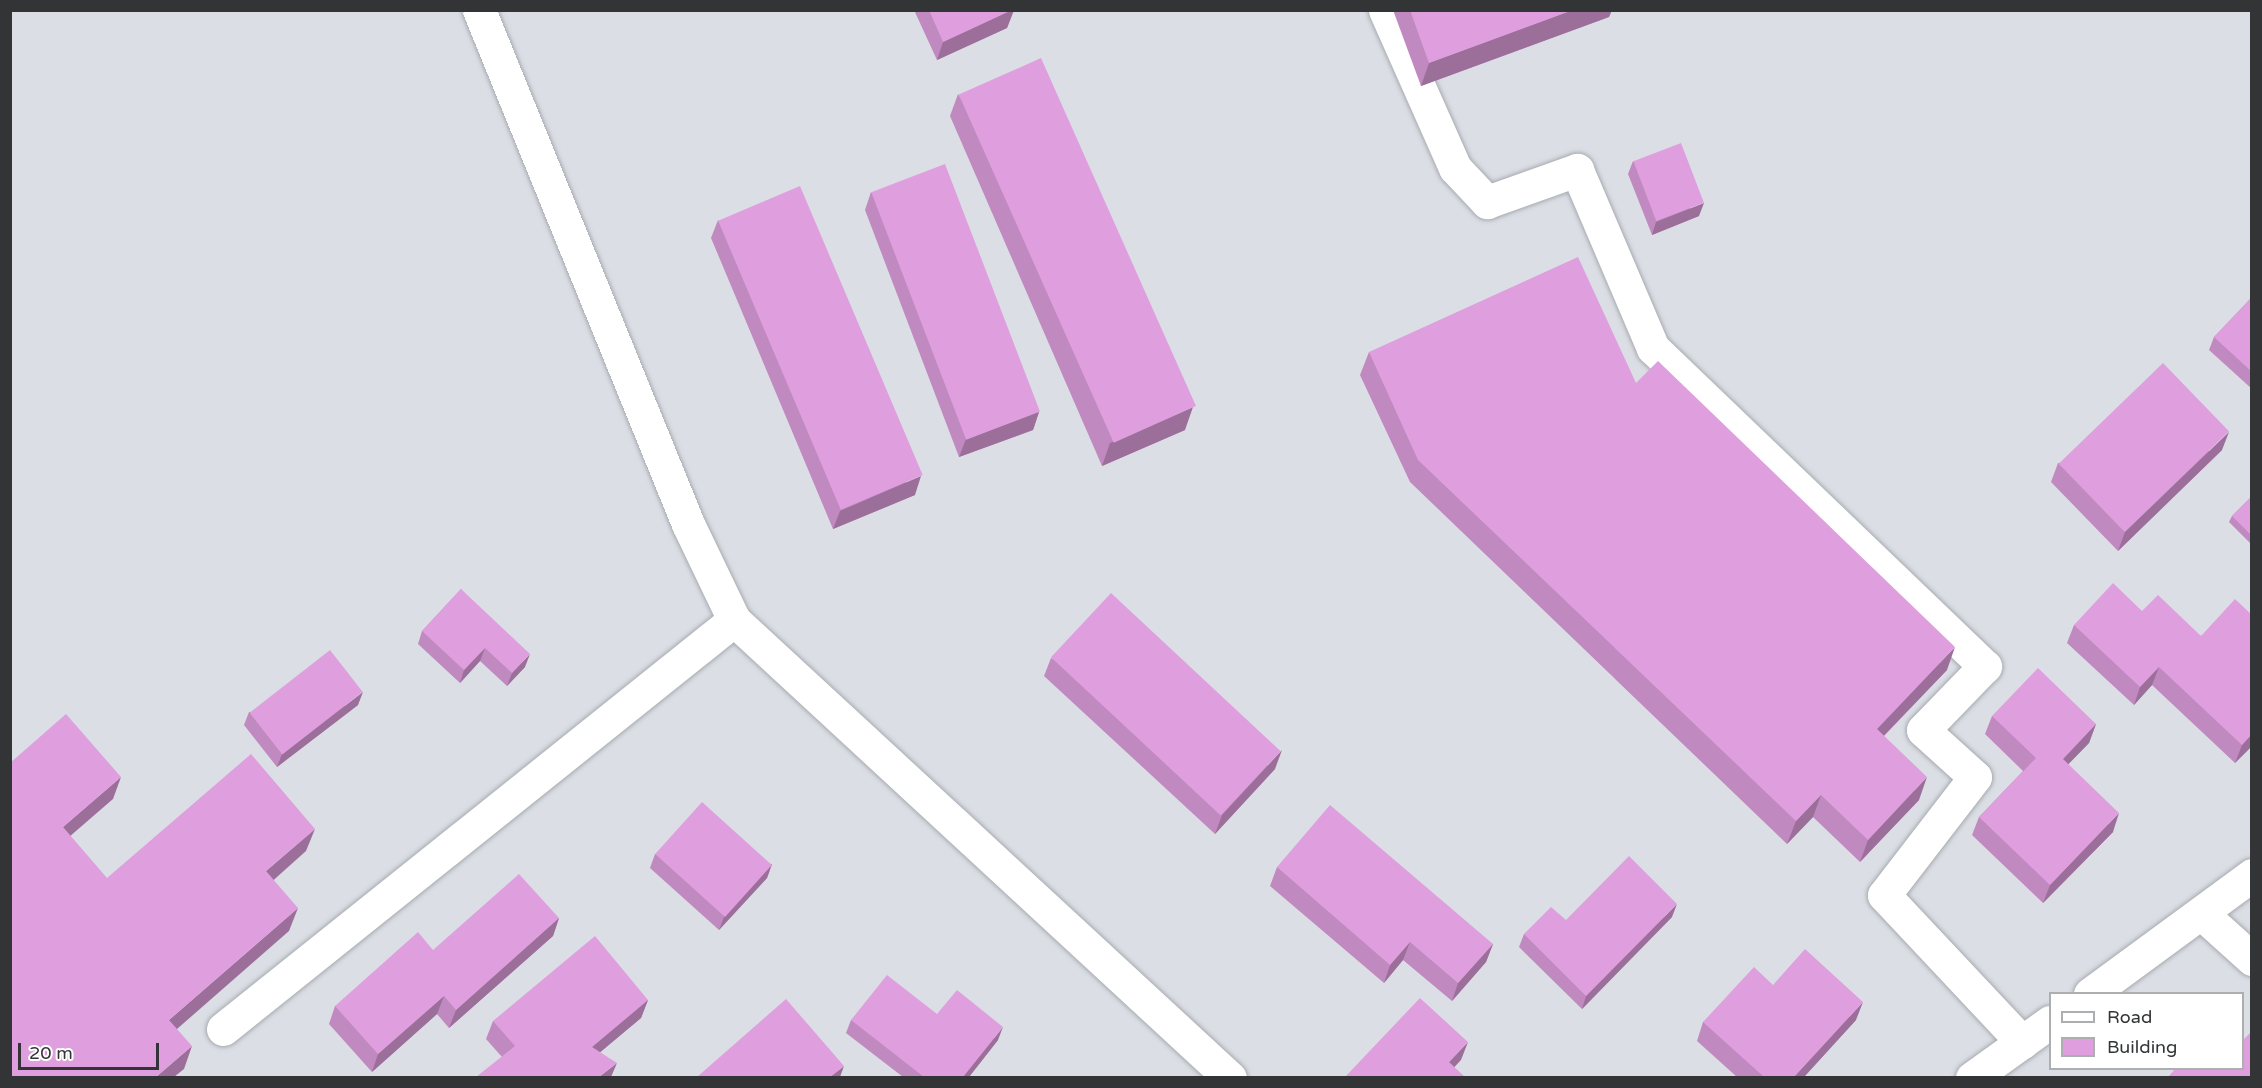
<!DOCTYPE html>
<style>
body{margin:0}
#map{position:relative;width:2262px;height:1088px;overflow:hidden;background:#dbdfe5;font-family:"Varela Round",sans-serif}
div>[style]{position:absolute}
.roads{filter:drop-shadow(0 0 2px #a7abb0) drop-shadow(0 0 2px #a7abb0)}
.minor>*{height:33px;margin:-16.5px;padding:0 16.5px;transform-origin:16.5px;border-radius:16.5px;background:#fff}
.wall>*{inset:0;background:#c089bf}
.shaded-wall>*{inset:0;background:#9c6f9b}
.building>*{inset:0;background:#df9fde;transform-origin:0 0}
span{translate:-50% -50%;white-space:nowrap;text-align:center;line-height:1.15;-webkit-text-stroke:4.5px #fff;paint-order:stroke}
.frame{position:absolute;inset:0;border:12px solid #323436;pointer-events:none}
.legend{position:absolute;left:2049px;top:992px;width:195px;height:78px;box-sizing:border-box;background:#fff;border:2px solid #adaeaf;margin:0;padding:8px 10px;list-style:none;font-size:18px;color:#323436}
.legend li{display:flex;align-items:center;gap:12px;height:30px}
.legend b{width:30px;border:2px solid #adaeaf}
.scale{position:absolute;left:18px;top:1043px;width:141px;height:27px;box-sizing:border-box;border:3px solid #323436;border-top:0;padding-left:8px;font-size:18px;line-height:21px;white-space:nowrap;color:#323436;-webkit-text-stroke:4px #fff;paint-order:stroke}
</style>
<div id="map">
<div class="roads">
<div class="minor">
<div style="left:479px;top:10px;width:555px;rotate:67.87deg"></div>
<div style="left:688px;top:524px;width:106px;rotate:64.4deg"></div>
<div style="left:734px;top:620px;width:675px;rotate:42.72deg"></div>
<div style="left:1385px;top:10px;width:173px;rotate:66.1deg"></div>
<div style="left:1455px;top:168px;width:47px;rotate:46.7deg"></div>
<div style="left:1487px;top:202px;width:96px;rotate:-19.6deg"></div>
<div style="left:1577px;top:170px;width:194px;rotate:66.9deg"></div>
<div style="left:1653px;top:348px;width:460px;rotate:43.8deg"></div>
<div style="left:1985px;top:666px;width:89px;rotate:134.1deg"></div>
<div style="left:1923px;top:730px;width:70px;rotate:42.1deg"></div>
<div style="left:1975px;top:777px;width:149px;rotate:127.6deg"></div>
<div style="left:1884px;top:895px;width:202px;rotate:46.8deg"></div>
<div style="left:2201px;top:913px;width:69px;rotate:42deg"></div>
<div style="left:2090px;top:994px;width:201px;rotate:-36.3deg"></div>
<div style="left:223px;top:1029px;width:655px;rotate:-38.67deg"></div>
<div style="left:1972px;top:1078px;width:96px;rotate:-35.7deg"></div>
</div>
</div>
<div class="wall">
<div style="clip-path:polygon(914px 10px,1014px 10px,1007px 28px,937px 60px)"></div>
<div style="clip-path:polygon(1393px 10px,1612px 10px,1609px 17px,1421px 86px)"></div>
<div style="clip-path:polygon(958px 94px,1185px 430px,1102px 466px,950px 116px)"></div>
<div style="clip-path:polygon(1633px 161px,1699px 216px,1652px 235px,1628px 174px)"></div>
<div style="clip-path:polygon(871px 192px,1039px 412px,1033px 430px,959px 457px,865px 210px)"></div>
<div style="clip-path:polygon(718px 220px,915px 495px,833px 529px,711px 238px)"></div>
<div style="clip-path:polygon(2252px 297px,2252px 389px,2209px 350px,2214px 337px)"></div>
<div style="clip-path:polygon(1369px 352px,1636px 383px,1947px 670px,1884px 736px,1919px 800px,1860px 862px,1813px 817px,1787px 844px,1410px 482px,1360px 375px)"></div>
<div style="clip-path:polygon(2222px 450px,2118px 551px,2051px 482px,2058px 463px)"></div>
<div style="clip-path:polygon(2252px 496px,2252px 545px,2229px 522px,2232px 516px)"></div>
<div style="clip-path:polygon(461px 589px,525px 667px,507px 686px,480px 661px,460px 683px,418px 644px,422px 631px)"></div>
<div style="clip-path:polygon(2142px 611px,2201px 636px,2252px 615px,2252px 746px,2235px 763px,2152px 685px,2134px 705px,2067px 643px,2074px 625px)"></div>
<div style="clip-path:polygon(1051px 658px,1275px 769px,1215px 834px,1044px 676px)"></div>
<div style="clip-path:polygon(358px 705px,277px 767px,244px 725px,249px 712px)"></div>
<div style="clip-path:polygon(1992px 716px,2096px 724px,2089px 743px,2068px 764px,2113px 832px,2043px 903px,1972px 835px,1979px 817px,2023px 771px,1985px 734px)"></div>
<div style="clip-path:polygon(655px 854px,772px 864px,767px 878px,719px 930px,650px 868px)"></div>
<div style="clip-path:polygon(1277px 867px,1493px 944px,1486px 962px,1452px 1001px,1403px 960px,1384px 983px,1270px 886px)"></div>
<div style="clip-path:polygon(1672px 917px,1582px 1009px,1519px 947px,1524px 934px,1566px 920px)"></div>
<div style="clip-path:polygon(559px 918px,553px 936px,449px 1028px,437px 1014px,372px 1072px,329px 1024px,335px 1006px)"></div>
<div style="clip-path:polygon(1773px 985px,1856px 1020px,1804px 1077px,1737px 1077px,1697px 1041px,1703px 1022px)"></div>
<div style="clip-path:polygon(648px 1000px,641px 1018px,600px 1052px,502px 1057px,486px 1039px,493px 1021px)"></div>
<div style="clip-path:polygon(937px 1014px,998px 1040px,969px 1077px,903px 1077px,846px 1033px,851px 1020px)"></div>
</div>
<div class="shaded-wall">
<div style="clip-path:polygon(1012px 10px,1014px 10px,1007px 28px,937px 60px,943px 42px)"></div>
<div style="clip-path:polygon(1573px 10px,1612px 10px,1609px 17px,1421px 86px,1429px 63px)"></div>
<div style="clip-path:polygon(1704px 203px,1699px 216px,1652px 235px,1656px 222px)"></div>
<div style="clip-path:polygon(1193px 407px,1185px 430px,1102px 466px,1110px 443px)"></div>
<div style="clip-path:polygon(1039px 412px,1033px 430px,959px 457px,966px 439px)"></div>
<div style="clip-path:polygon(2229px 432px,2222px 450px,2118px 551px,2125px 532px)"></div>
<div style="clip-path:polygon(921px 476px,915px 495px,833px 529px,840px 511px)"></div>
<div style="clip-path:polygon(1955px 647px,1947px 670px,1869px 751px,1877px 729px)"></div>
<div style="clip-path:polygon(485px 648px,480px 661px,460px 683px,464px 670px)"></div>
<div style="clip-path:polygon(530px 654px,525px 667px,507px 686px,512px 673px)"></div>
<div style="clip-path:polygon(2159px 667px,2152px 685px,2134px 705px,2140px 687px)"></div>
<div style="clip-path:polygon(363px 692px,358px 705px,277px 767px,282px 754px)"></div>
<div style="clip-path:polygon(2096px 724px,2089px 743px,2056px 777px,2063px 759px)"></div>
<div style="clip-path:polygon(2252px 734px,2252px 746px,2235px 763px,2242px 745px)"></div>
<div style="clip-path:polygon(1282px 750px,1275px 769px,1215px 834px,1222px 815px)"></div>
<div style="clip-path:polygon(121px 777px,113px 799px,54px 850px,63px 827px)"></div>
<div style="clip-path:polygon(1927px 777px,1919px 800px,1860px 862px,1868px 840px)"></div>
<div style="clip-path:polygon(1821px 795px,1813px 817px,1787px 844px,1796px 821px)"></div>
<div style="clip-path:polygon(2119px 813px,2113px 832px,2043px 903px,2050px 885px)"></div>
<div style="clip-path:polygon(315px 829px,306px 851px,258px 894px,266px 871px)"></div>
<div style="clip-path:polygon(772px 864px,767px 878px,719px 930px,724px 917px)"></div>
<div style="clip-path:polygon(1677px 904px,1672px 917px,1582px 1009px,1586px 996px)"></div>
<div style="clip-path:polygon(298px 908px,289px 931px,161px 1043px,169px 1020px)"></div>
<div style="clip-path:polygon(559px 918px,553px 936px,449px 1028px,456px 1010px)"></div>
<div style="clip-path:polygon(1410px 942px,1403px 960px,1384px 983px,1390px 965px)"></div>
<div style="clip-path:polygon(1493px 944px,1486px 962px,1452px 1001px,1458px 983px)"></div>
<div style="clip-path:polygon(444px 996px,437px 1014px,372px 1072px,378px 1054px)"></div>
<div style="clip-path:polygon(648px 1000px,641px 1018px,585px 1065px,592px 1047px)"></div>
<div style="clip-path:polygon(1863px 1002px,1856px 1020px,1804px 1077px,1794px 1077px)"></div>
<div style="clip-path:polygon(1003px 1027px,998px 1040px,969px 1077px,963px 1077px)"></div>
<div style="clip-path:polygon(1468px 1042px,1461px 1060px,1445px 1077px,1449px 1062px)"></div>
<div style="clip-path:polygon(192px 1046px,184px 1069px,174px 1077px,156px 1077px)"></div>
<div style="clip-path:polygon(617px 1063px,611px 1077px,599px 1077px)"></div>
<div style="clip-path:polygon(844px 1066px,840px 1077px,830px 1077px)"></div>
</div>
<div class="building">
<div style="clip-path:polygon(929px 10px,1012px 10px,943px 42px)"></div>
<div style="clip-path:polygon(1410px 10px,1573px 10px,1429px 63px)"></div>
<div style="left:1041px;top:58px;width:381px;height:90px;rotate:66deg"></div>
<div style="left:1681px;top:143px;width:64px;height:51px;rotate:69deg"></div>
<div style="left:945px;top:164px;width:265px;height:79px;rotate:69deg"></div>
<div style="left:800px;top:186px;width:314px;height:89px;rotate:67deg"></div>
<div style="clip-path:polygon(1578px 257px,1636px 383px,1658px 361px,1955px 647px,1877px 729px,1927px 777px,1868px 840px,1821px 795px,1796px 821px,1418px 460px,1369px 352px)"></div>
<div style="clip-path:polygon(2252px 297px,2252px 372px,2214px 337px)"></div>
<div style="left:2163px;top:363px;width:95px;height:145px;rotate:46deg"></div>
<div style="clip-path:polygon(2252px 496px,2252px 536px,2232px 516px)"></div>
<div style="clip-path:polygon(2113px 583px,2142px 611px,2158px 595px,2201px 636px,2235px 599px,2252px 615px,2252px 734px,2242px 745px,2159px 667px,2140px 687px,2074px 625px)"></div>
<div style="clip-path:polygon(461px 589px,530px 654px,512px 673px,485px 648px,464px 670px,422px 631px)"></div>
<div style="left:1111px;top:593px;width:232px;height:88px;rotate:43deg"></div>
<div style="left:330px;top:650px;width:53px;height:102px;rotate:52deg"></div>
<div style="clip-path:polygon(2038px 668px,2096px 724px,2063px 759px,2119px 813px,2050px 885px,1979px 817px,2036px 758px,1992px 716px)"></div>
<div style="clip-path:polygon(66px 714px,121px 777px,63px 827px,107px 878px,251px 754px,315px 829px,266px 871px,298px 908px,169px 1020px,192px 1046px,156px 1077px,10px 1077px,10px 763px)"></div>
<div style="left:702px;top:802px;width:94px;height:70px;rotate:42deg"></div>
<div style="clip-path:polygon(1330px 805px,1493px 944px,1458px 983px,1410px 942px,1390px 965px,1277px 867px)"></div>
<div style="clip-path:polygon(1629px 856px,1677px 904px,1586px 996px,1524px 934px,1551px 907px,1566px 920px)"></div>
<div style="clip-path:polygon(519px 874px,559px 918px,456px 1010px,444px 996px,378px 1054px,335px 1006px,418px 932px,433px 950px)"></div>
<div style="clip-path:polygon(595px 936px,648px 1000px,592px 1047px,617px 1063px,599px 1077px,476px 1077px,515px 1046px,493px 1021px)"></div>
<div style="clip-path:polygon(1805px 949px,1863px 1002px,1794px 1077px,1764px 1077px,1703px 1022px,1754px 967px,1773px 985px)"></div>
<div style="clip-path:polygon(887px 975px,937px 1014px,957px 990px,1003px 1027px,963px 1077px,924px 1077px,851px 1020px)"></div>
<div style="clip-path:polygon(1420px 998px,1468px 1042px,1449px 1062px,1465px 1077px,1345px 1077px)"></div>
<div style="clip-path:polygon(786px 999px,844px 1066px,830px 1077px,697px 1077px)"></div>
<div style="clip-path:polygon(2252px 1031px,2252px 1077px,2168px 1077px,2176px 1068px,2242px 1068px,2242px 1041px)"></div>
</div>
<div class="frame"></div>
<ul class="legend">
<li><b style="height:8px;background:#fff"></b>Road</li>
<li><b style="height:16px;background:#df9fde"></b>Building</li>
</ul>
<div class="scale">20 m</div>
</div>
